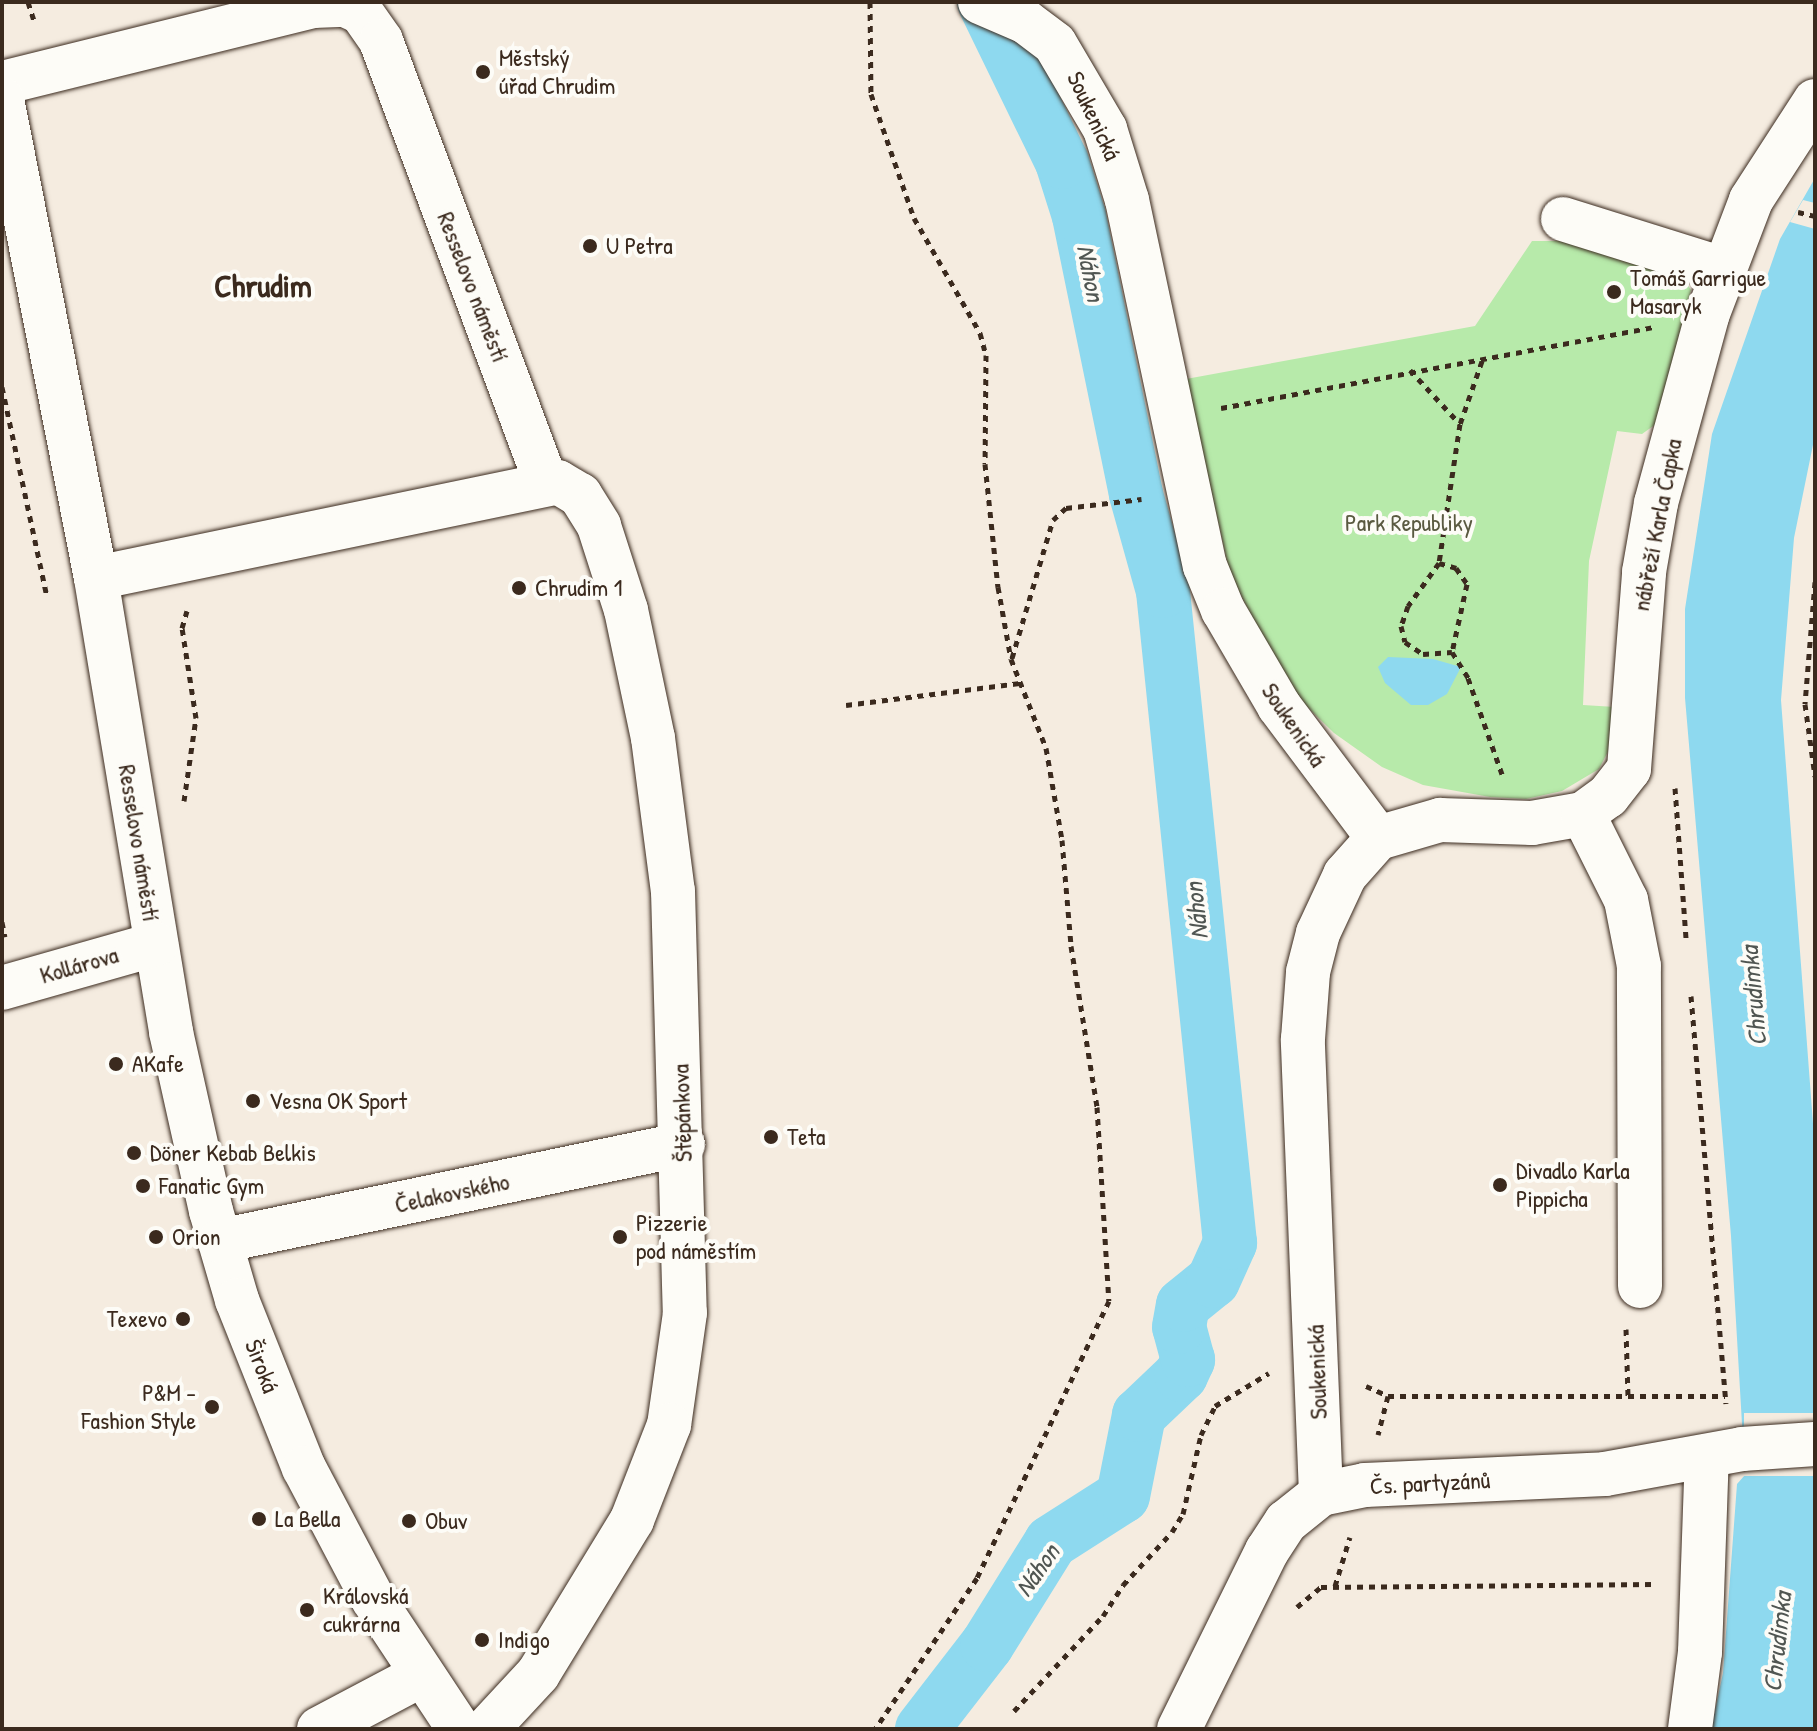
<!DOCTYPE html>
<meta charset="utf-8">
<style>
body{margin:0}
#map{position:relative;width:1817px;height:1731px;overflow:hidden;background:#f5ece0;font-family:"Patrick Hand",sans-serif}
div>[style]{position:absolute}
.green>*{inset:0;background:#b7eaaa}
.water>*{inset:0;background:#8ed9ef}
.pier>*{inset:0;background:#f5ece0;transform-origin:0 0}
.canal>*{height:54px;margin:-27px;padding:0 27px;transform-origin:27px;border-radius:27px;background:#8ed9ef}
.path>*{height:5px;margin-top:-2.5px;transform-origin:0;background:repeating-linear-gradient(90deg,#3b2a1e 0 6px,transparent 0 12px)}
.roads{filter:drop-shadow(0 0 2px #3b2a1e) drop-shadow(0 0 2px #3b2a1e)}
.minor>*{height:44px;margin:-22px;padding:0 22px;transform-origin:22px;border-radius:22px;background:#fdfcf7}
.dots>*{width:22px;height:22px;translate:-50% -50%;box-sizing:border-box;border:4px solid #fdfcf7;border-radius:50%}
span{translate:-50% -50%;white-space:nowrap;text-align:center;line-height:1.15;-webkit-text-stroke:8px #fdfcf7;paint-order:stroke}
.poi-label{font-size:24px;color:#3b2a1e}
.left{translate:0 -50%;text-align:left}
.right{translate:-100% -50%;text-align:right}
.street-label{font-size:24px;color:#3b2a1e}
.park-label{font-size:24px;color:#5a5a41}
.water-label{font-size:26px;color:#505652;font-style:italic}
.district-label{font-size:32px;color:#3b2a1e;font-weight:700}
.frame{position:absolute;inset:0;border:4px solid #3b2a1e;pointer-events:none}
</style>
<div id="map">
<div class="green">
<div style="clip-path:polygon(1532px 241px,1564px 241px,1684px 279px,1691px 290px,1656px 424px,1642px 434px,1617px 431px,1589px 561px,1583px 705px,1615px 707px,1619px 730px,1599px 769px,1562px 791px,1526px 799px,1490px 797px,1423px 785px,1382px 767px,1334px 733px,1290px 690px,1230px 574px,1186px 379px,1475px 326px)"></div>
</div>
<div class="water">
<div style="clip-path:polygon(1815px 178px,1815px 435px,1794px 538px,1781px 700px,1815px 1150px,1815px 1729px,1711px 1729px,1723px 1673px,1737px 1484px,1745px 1475px,1731px 1236px,1685px 698px,1685px 609px,1712px 434px,1780px 239px)"></div>
<div style="clip-path:polygon(1388px 657px,1433px 659px,1461px 667px,1447px 694px,1428px 705px,1411px 705px,1385px 683px,1378px 667px)"></div>
</div>
<div class="pier">
<div style="clip-path:polygon(1803px 200px,1815px 203px,1815px 229px,1790px 222px)"></div>
<div style="left:1815px;top:1413px;width:63px;height:71px;rotate:90deg"></div>
</div>
<div class="canal">
<div style="left:922px;top:1729px;width:106px;rotate:-52.3deg"></div>
<div style="left:987px;top:1645px;width:121px;rotate:-58.1deg"></div>
<div style="left:1051px;top:1542px;width:85px;rotate:-32.6deg"></div>
<div style="left:1123px;top:1496px;width:83px;rotate:-78.8deg"></div>
<div style="left:1139px;top:1415px;width:58px;rotate:-43.6deg"></div>
<div style="left:1181px;top:1375px;width:17px;rotate:-65deg"></div>
<div style="left:1188px;top:1360px;width:34px;rotate:-105deg"></div>
<div style="left:1179px;top:1327px;width:22px;rotate:-80deg"></div>
<div style="left:1183px;top:1305px;width:38px;rotate:-39deg"></div>
<div style="left:1213px;top:1281px;width:42px;rotate:-65.9deg"></div>
<div style="left:1230px;top:1243px;width:655px;rotate:-95.87deg"></div>
<div style="left:1163px;top:591px;width:101px;rotate:-105.6deg"></div>
<div style="left:1136px;top:494px;width:284px;rotate:-101.6deg"></div>
<div style="left:1079px;top:216px;width:57px;rotate:-107.5deg"></div>
<div style="left:1062px;top:162px;width:178px;rotate:-116deg"></div>
</div>
<div class="path">
<div style="left:28px;top:2px;width:23px;rotate:72deg"></div>
<div style="left:870px;top:2px;width:92px;rotate:89.4deg"></div>
<div style="left:871px;top:94px;width:131px;rotate:70.9deg"></div>
<div style="left:914px;top:218px;width:133px;rotate:60.1deg"></div>
<div style="left:980px;top:333px;width:23px;rotate:75deg"></div>
<div style="left:986px;top:355px;width:109px;rotate:90.5deg"></div>
<div style="left:985px;top:464px;width:124px;rotate:84deg"></div>
<div style="left:998px;top:587px;width:73px;rotate:79.8deg"></div>
<div style="left:1011px;top:659px;width:96px;rotate:68.5deg"></div>
<div style="left:1046px;top:748px;width:93px;rotate:80.1deg"></div>
<div style="left:1062px;top:840px;width:106px;rotate:85.1deg"></div>
<div style="left:1071px;top:946px;width:163px;rotate:80.8deg"></div>
<div style="left:1097px;top:1107px;width:194px;rotate:86.5deg"></div>
<div style="left:1109px;top:1301px;width:307px;rotate:115.5deg"></div>
<div style="left:977px;top:1578px;width:182px;rotate:124deg"></div>
<div style="left:1798px;top:212px;width:17px;rotate:13deg"></div>
<div style="left:1482px;top:361px;width:67px;rotate:109.2deg"></div>
<div style="left:1460px;top:424px;width:141px;rotate:98.6deg"></div>
<div style="left:1439px;top:563px;width:18px;rotate:16deg"></div>
<div style="left:1456px;top:568px;width:19px;rotate:55deg"></div>
<div style="left:1467px;top:584px;width:70px;rotate:102.4deg"></div>
<div style="left:1452px;top:652px;width:31px;rotate:58deg"></div>
<div style="left:1468px;top:678px;width:102px;rotate:70.5deg"></div>
<div style="left:1410px;top:370px;width:74px;rotate:47.2deg"></div>
<div style="left:2px;top:387px;width:211px;rotate:77.9deg"></div>
<div style="left:1221px;top:408px;width:441px;rotate:-10.6deg"></div>
<div style="left:1439px;top:563px;width:53px;rotate:125.8deg"></div>
<div style="left:1408px;top:606px;width:21px;rotate:109deg"></div>
<div style="left:1401px;top:626px;width:16px;rotate:76deg"></div>
<div style="left:1405px;top:642px;width:22px;rotate:34deg"></div>
<div style="left:1423px;top:654px;width:29px;rotate:-4deg"></div>
<div style="left:1815px;top:582px;width:122px;rotate:94.7deg"></div>
<div style="left:1805px;top:704px;width:73px;rotate:82.1deg"></div>
<div style="left:1012px;top:658px;width:144px;rotate:-73.5deg"></div>
<div style="left:1053px;top:520px;width:18px;rotate:-43deg"></div>
<div style="left:1066px;top:508px;width:76px;rotate:-6.8deg"></div>
<div style="left:846px;top:705px;width:175px;rotate:-7.2deg"></div>
<div style="left:1675px;top:788px;width:150px;rotate:85.8deg"></div>
<div style="left:184px;top:801px;width:84px;rotate:-81.8deg"></div>
<div style="left:196px;top:718px;width:91px;rotate:-98.8deg"></div>
<div style="left:182px;top:628px;width:18px;rotate:-74deg"></div>
<div style="left:2px;top:922px;width:15px;rotate:79deg"></div>
<div style="left:1691px;top:996px;width:409px;rotate:85.1deg"></div>
<div style="left:1626px;top:1329px;width:67px;rotate:88.3deg"></div>
<div style="left:1366px;top:1386px;width:24px;rotate:24deg"></div>
<div style="left:1388px;top:1396px;width:40px;rotate:104.4deg"></div>
<div style="left:1388px;top:1396px;width:337px"></div>
<div style="left:1335px;top:1586px;width:51px;rotate:-73deg"></div>
<div style="left:1297px;top:1607px;width:31px;rotate:-40deg"></div>
<div style="left:1321px;top:1587px;width:333px;rotate:-0.5deg"></div>
<div style="left:1014px;top:1711px;width:130px;rotate:-46.9deg"></div>
<div style="left:1103px;top:1616px;width:37px;rotate:-57deg"></div>
<div style="left:1123px;top:1585px;width:72px;rotate:-47.2deg"></div>
<div style="left:1172px;top:1532px;width:21px;rotate:-59deg"></div>
<div style="left:1183px;top:1514px;width:81px;rotate:-77.2deg"></div>
<div style="left:1201px;top:1435px;width:32px;rotate:-64deg"></div>
<div style="left:1215px;top:1406px;width:63px;rotate:-31.4deg"></div>
</div>
<div class="roads">
<div class="minor">
<div style="left:980px;top:2px;width:50px;rotate:23.5deg"></div>
<div style="left:1026px;top:22px;width:36px;rotate:37deg"></div>
<div style="left:1055px;top:44px;width:99px;rotate:59.5deg"></div>
<div style="left:1105px;top:129px;width:74px;rotate:72.8deg"></div>
<div style="left:1127px;top:200px;width:374px;rotate:78deg"></div>
<div style="left:1205px;top:566px;width:48px;rotate:67.8deg"></div>
<div style="left:1223px;top:610px;width:111px;rotate:59.7deg"></div>
<div style="left:1279px;top:706px;width:165px;rotate:53.1deg"></div>
<div style="left:2px;top:83px;width:320px;rotate:-13.9deg"></div>
<div style="left:313px;top:6px;width:32px;rotate:-2deg"></div>
<div style="left:345px;top:5px;width:17px;rotate:24deg"></div>
<div style="left:361px;top:12px;width:35px;rotate:55deg"></div>
<div style="left:381px;top:41px;width:472px;rotate:69.5deg"></div>
<div style="left:2px;top:99px;width:488px;rotate:78.9deg"></div>
<div style="left:96px;top:578px;width:460px;rotate:80.6deg"></div>
<div style="left:171px;top:1032px;width:183px;rotate:77.4deg"></div>
<div style="left:211px;top:1211px;width:93px;rotate:73.7deg"></div>
<div style="left:237px;top:1300px;width:181px;rotate:68.3deg"></div>
<div style="left:304px;top:1468px;width:148px;rotate:62.2deg"></div>
<div style="left:373px;top:1599px;width:156px;rotate:56.5deg"></div>
<div style="left:1563px;top:219px;width:168px;rotate:17.4deg"></div>
<div style="left:96px;top:578px;width:472px;rotate:-11.7deg"></div>
<div style="left:558px;top:482px;width:26px;rotate:31deg"></div>
<div style="left:580px;top:495px;width:36px;rotate:58deg"></div>
<div style="left:599px;top:526px;width:88px;rotate:72.2deg"></div>
<div style="left:626px;top:610px;width:131px;rotate:78.1deg"></div>
<div style="left:653px;top:738px;width:154px;rotate:82.6deg"></div>
<div style="left:673px;top:891px;width:422px;rotate:88.4deg"></div>
<div style="left:685px;top:1313px;width:113px;rotate:98.1deg"></div>
<div style="left:669px;top:1425px;width:102px;rotate:111.3deg"></div>
<div style="left:632px;top:1520px;width:180px;rotate:121.4deg"></div>
<div style="left:538px;top:1674px;width:75px;rotate:132.8deg"></div>
<div style="left:1378px;top:838px;width:65px;rotate:-16.2deg"></div>
<div style="left:1440px;top:820px;width:92px;rotate:1.9deg"></div>
<div style="left:1532px;top:823px;width:52px;rotate:-10deg"></div>
<div style="left:2px;top:988px;width:160px;rotate:-15.9deg"></div>
<div style="left:220px;top:1241px;width:473px;rotate:-11.8deg"></div>
<div style="left:1640px;top:1286px;width:320px;rotate:-90.2deg"></div>
<div style="left:1639px;top:966px;width:67px;rotate:-101.1deg"></div>
<div style="left:1626px;top:900px;width:96px;rotate:-116.6deg"></div>
<div style="left:1583px;top:814px;width:31px;rotate:-36deg"></div>
<div style="left:1608px;top:796px;width:34px;rotate:-52deg"></div>
<div style="left:1629px;top:769px;width:198px;rotate:-85.6deg"></div>
<div style="left:1644px;top:572px;width:70px;rotate:-80.1deg"></div>
<div style="left:1656px;top:503px;width:194px;rotate:-74.7deg"></div>
<div style="left:1707px;top:316px;width:124px;rotate:-69.2deg"></div>
<div style="left:1751px;top:200px;width:118px;rotate:-57.1deg"></div>
<div style="left:1321px;top:1494px;width:455px;rotate:-92.3deg"></div>
<div style="left:1303px;top:1039px;width:67px;rotate:-85.7deg"></div>
<div style="left:1308px;top:972px;width:40px;rotate:-75.6deg"></div>
<div style="left:1318px;top:933px;width:64px;rotate:-65deg"></div>
<div style="left:1345px;top:875px;width:50px;rotate:-48.3deg"></div>
<div style="left:319px;top:1729px;width:115px;rotate:-27.9deg"></div>
<div style="left:1179px;top:1729px;width:199px;rotate:-63.7deg"></div>
<div style="left:1267px;top:1551px;width:35px;rotate:-57deg"></div>
<div style="left:1286px;top:1522px;width:45px;rotate:-38.7deg"></div>
<div style="left:1321px;top:1494px;width:45px;rotate:-11.6deg"></div>
<div style="left:1365px;top:1485px;width:240px;rotate:-2.6deg"></div>
<div style="left:1605px;top:1474px;width:139px;rotate:-10.3deg"></div>
<div style="left:1742px;top:1449px;width:73px;rotate:-3.9deg"></div>
<div style="left:1690px;top:1729px;width:78px;rotate:-82.6deg"></div>
<div style="left:1700px;top:1652px;width:196px;rotate:-88deg"></div>
</div>
</div>
<div class="dots">
<div style="left:483px;top:72px;background:#3b2a1e"></div>
<div style="left:590px;top:246px;background:#3b2a1e"></div>
<div style="left:1614px;top:292px;background:#3b2a1e"></div>
<div style="left:519px;top:588px;background:#3b2a1e"></div>
<div style="left:116px;top:1064px;background:#3b2a1e"></div>
<div style="left:253px;top:1101px;background:#3b2a1e"></div>
<div style="left:771px;top:1137px;background:#3b2a1e"></div>
<div style="left:134px;top:1153px;background:#3b2a1e"></div>
<div style="left:1500px;top:1185px;background:#3b2a1e"></div>
<div style="left:143px;top:1186px;background:#3b2a1e"></div>
<div style="left:156px;top:1237px;background:#3b2a1e"></div>
<div style="left:620px;top:1237px;background:#3b2a1e"></div>
<div style="left:183px;top:1319px;background:#3b2a1e"></div>
<div style="left:212px;top:1407px;background:#3b2a1e"></div>
<div style="left:259px;top:1519px;background:#3b2a1e"></div>
<div style="left:409px;top:1521px;background:#3b2a1e"></div>
<div style="left:307px;top:1610px;background:#3b2a1e"></div>
<div style="left:482px;top:1640px;background:#3b2a1e"></div>
</div>
<div class="poi-label">
<span class="left" style="left:499px;top:72px">Městský<br>úřad Chrudim</span>
<span class="left" style="left:606px;top:246px">U Petra</span>
<span class="left" style="left:1630px;top:292px">Tomáš Garrigue<br>Masaryk</span>
<span class="left" style="left:535px;top:588px">Chrudim 1</span>
<span class="left" style="left:132px;top:1064px">AKafe</span>
<span class="left" style="left:269px;top:1101px">Vesna OK Sport</span>
<span class="left" style="left:787px;top:1137px">Teta</span>
<span class="left" style="left:150px;top:1153px">Döner Kebab Belkis</span>
<span class="left" style="left:1516px;top:1185px">Divadlo Karla<br>Pippicha</span>
<span class="left" style="left:159px;top:1186px">Fanatic Gym</span>
<span class="left" style="left:636px;top:1237px">Pizzerie<br>pod náměstím</span>
<span class="left" style="left:172px;top:1237px">Orion</span>
<span class="right" style="left:167px;top:1319px">Texevo</span>
<span class="right" style="left:196px;top:1407px">P&amp;M -<br>Fashion Style</span>
<span class="left" style="left:275px;top:1519px">La Bella</span>
<span class="left" style="left:425px;top:1521px">Obuv</span>
<span class="left" style="left:323px;top:1610px">Královská<br>cukrárna</span>
<span class="left" style="left:498px;top:1640px">Indigo</span>
</div>
<div class="street-label">
<span style="left:1094px;top:116px;rotate:65deg">Soukenická</span>
<span style="left:473px;top:287px;rotate:69deg">Resselovo náměstí</span>
<span style="left:1657px;top:525px;rotate:-79deg">nábřeží Karla Čapka</span>
<span style="left:1294px;top:725px;rotate:56deg">Soukenická</span>
<span style="left:139px;top:843px;rotate:81deg">Resselovo náměstí</span>
<span style="left:79px;top:965px;rotate:-16deg">Kollárova</span>
<span style="left:682px;top:1113px;rotate:-92deg">Štěpánkova</span>
<span style="left:452px;top:1193px;rotate:-12deg">Čelakovského</span>
<span style="left:262px;top:1366px;rotate:69deg">Široká</span>
<span style="left:1317px;top:1372px;rotate:-92deg">Soukenická</span>
<span style="left:1430px;top:1483px;rotate:-3deg">Čs. partyzánů</span>
</div>
<div class="park-label">
<span style="left:1409px;top:523px">Park Republiky</span>
</div>
<div class="water-label">
<span style="left:1091px;top:273px;rotate:79deg">Náhon</span>
<span style="left:1196px;top:911px;rotate:-96deg">Náhon</span>
<span style="left:1753px;top:996px;rotate:-95deg">Chrudimka</span>
<span style="left:1037px;top:1570px;rotate:-55deg">Náhon</span>
<span style="left:1777px;top:1642px;rotate:-84deg">Chrudimka</span>
</div>
<div class="district-label">
<span style="left:263px;top:286px">Chrudim</span>
</div>
<div class="frame"></div>
</div>
